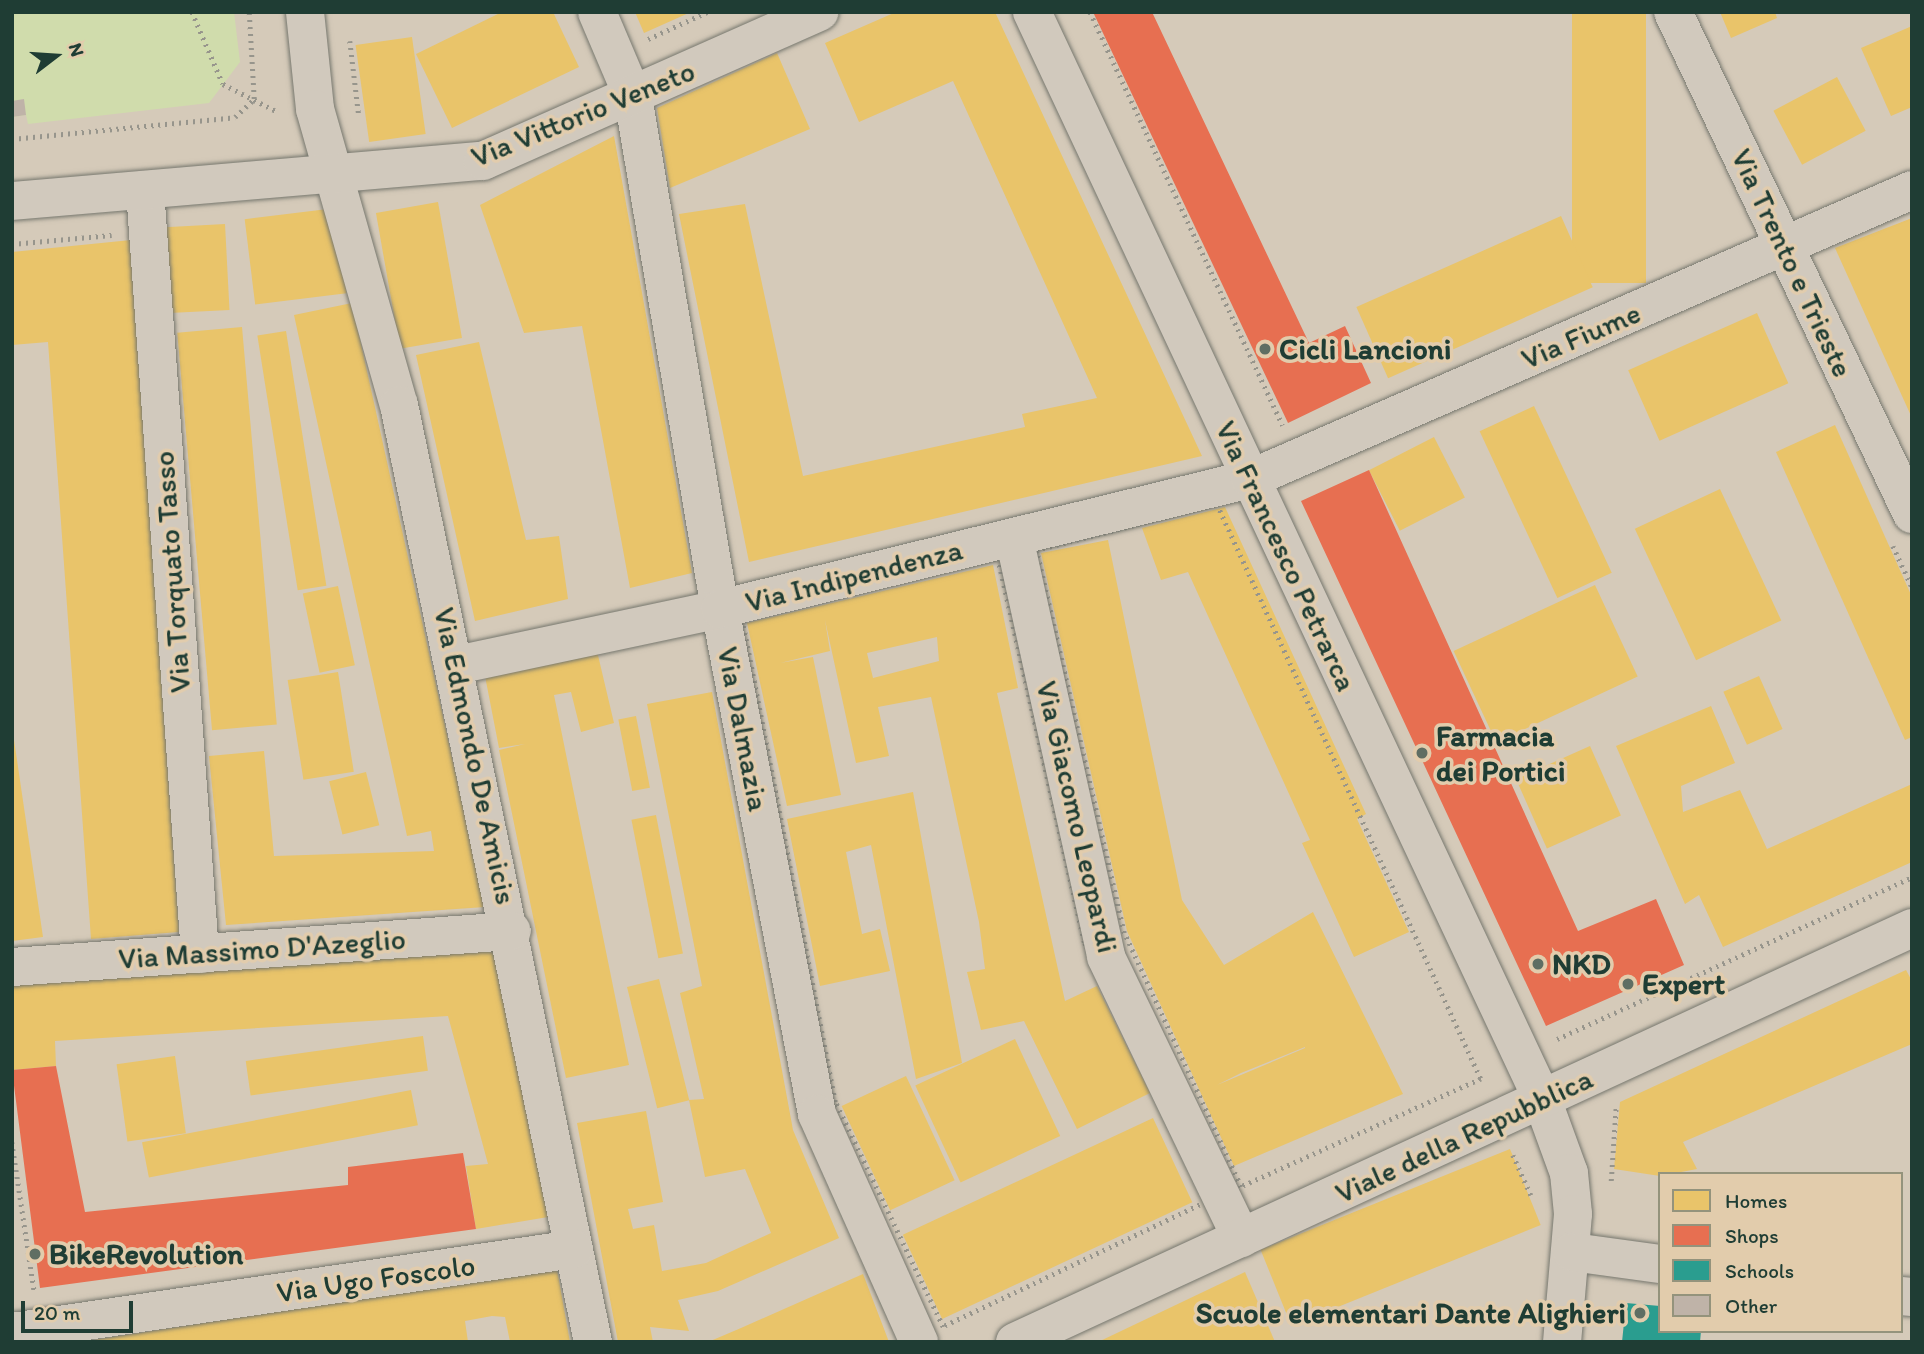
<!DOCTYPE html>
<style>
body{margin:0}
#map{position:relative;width:1924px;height:1354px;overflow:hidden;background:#d5cab9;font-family:Itim,sans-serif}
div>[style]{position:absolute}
.green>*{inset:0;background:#d0dcac}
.homes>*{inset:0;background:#e9c46a;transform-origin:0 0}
.shops>*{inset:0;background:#e76f51}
.schools>*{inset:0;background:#2a9d8f}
.building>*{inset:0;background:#bfb3a8}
.path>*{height:4.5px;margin-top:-2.25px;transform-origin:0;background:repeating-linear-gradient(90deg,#97958c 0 2px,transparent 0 7px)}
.roads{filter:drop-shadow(0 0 2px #76776e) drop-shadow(0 0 2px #76776e)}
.minor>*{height:38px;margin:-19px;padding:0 19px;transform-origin:19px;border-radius:19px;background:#d1c9bd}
.dots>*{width:19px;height:19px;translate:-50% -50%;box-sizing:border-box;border:4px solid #e2ccac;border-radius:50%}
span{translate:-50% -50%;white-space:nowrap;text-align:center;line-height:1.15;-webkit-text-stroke:7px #e2ccac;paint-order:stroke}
.street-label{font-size:30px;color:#1f3d34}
.poi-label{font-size:30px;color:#1f3d34;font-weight:700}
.left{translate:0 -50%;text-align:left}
.right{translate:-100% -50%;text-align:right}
.frame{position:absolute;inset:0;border:14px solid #1f3d34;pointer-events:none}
.legend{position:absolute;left:1658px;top:1172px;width:245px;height:161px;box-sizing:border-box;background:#e2ccac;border:2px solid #94937c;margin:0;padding:9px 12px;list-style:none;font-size:21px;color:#1f3d34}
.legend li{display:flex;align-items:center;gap:14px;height:35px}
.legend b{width:35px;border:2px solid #94937c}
.north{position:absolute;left:21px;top:21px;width:70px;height:70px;-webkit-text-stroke:5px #e2ccac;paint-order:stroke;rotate:73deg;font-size:19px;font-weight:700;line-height:28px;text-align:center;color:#1f3d34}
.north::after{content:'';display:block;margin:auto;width:24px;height:32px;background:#1f3d34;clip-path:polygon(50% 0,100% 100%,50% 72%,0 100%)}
.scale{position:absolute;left:21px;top:1301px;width:112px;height:32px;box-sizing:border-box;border:4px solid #1f3d34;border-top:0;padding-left:9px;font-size:21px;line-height:24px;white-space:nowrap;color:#1f3d34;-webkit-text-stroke:5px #e2ccac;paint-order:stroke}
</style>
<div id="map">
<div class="green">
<div style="clip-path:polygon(12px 12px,234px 12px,240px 62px,209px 103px,28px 124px,26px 115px,12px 117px)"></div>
</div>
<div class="homes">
<div style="clip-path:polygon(502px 12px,553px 12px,579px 67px,452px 128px,416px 54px)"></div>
<div style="clip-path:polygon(635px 12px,691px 12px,644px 33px)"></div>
<div style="clip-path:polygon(896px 12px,995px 12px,1202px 456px,749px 562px,679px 214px,745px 204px,803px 476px,1025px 427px,1022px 414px,1097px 398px,953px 81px,859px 122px,825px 43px)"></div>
<div style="left:1572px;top:12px;width:74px;height:271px"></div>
<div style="clip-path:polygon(1720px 12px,1775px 12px,1777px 18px,1731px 38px)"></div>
<div style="clip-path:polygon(1912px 26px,1912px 107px,1891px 116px,1861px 48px)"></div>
<div style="left:412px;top:37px;width:98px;height:57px;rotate:82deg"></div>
<div style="clip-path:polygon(777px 53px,810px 129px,670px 188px,657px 108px)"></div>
<div style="left:1837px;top:77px;width:61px;height:72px;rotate:62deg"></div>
<div style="clip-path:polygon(614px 136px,692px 573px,630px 588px,582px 326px,524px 333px,480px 205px)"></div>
<div style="left:438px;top:202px;width:138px;height:63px;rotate:80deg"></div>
<div style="left:336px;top:208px;width:86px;height:92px;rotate:83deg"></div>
<div style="left:1561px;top:216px;width:78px;height:224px;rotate:66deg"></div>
<div style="clip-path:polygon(1912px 218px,1912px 418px,1835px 248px)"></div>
<div style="left:225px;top:224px;width:86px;height:60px;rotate:87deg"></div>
<div style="clip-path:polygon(131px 240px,179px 932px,91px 939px,48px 342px,12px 345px,12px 252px)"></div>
<div style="clip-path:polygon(352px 303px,485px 907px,226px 925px,209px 756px,264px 751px,274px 856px,434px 851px,431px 831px,407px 836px,294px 315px)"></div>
<div style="left:1757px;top:313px;width:77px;height:141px;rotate:66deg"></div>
<div style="left:242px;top:327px;width:399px;height:65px;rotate:85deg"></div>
<div style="left:286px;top:331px;width:258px;height:29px;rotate:81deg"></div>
<div style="clip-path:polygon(479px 342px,526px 540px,559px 536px,568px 599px,475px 621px,416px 355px)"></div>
<div style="left:1534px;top:406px;width:184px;height:60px;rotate:65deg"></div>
<div style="clip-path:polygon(1835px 425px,1912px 597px,1912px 737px,1905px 740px,1776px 452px)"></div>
<div style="left:1434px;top:437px;width:68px;height:73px;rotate:63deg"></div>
<div style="left:1720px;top:489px;width:145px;height:94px;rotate:65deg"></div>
<div style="clip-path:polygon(1225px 507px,1366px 814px,1357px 819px,1409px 932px,1354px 957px,1302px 843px,1310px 840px,1188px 572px,1161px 580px,1142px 528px)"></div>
<div style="clip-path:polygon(evenodd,1108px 540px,1182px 900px,1224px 965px,1313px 912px,1403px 1094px,1234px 1166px,1127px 931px,1041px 553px,1108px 540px,1305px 1047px,1305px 1048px,1217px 1085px,1241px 1073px,1305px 1047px)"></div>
<div style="clip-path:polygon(evenodd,993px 565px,1018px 688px,997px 693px,1065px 1001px,1097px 986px,1150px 1093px,1077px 1129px,1024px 1021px,981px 1030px,967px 972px,985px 969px,979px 922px,931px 697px,878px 707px,889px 756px,856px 763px,825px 620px,830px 651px,780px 663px,813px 657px,841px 795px,787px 806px,747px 623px,993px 565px,937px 637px,939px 661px,873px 678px,867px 653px,937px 637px)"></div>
<div style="left:1595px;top:585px;width:101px;height:156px;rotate:65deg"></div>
<div style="left:338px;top:586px;width:81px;height:36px;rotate:78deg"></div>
<div style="clip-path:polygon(597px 651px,614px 723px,581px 732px,571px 692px,554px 695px,629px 1065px,566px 1078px,499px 750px,525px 744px,499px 748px,485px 676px)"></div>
<div style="left:338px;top:672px;width:101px;height:51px;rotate:81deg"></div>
<div style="left:1759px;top:676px;width:58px;height:39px;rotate:66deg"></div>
<div style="clip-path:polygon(712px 692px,793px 1130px,839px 1238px,718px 1291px,678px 1300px,689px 1331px,650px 1327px,653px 1342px,618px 1342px,577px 1123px,646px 1111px,663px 1202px,628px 1209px,633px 1229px,654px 1225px,662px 1271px,706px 1263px,771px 1233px,745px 1169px,705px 1177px,689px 1100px,704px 1099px,680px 993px,702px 986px,647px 704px)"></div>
<div style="clip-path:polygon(1711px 706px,1735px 763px,1681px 786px,1683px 812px,1740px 790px,1767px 849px,1912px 784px,1912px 862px,1723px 947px,1699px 895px,1685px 904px,1616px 746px)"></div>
<div style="left:636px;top:716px;width:73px;height:18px;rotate:79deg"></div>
<div style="clip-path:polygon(12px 726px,43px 937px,12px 941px)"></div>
<div style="left:1590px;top:746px;width:76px;height:81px;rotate:66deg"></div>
<div style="left:366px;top:772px;width:55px;height:38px;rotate:76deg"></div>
<div style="clip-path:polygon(913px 792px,962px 1063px,916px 1079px,871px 845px,846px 852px,862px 934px,880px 929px,890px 971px,820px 986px,787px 819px)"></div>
<div style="left:656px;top:815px;width:141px;height:25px;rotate:79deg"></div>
<div style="clip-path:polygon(493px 943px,548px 1217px,476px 1229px,466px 1166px,488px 1164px,448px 1016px,55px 1041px,56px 1066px,12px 1070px,12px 983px)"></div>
<div style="clip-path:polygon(1906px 970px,1912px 981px,1912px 1044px,1683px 1142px,1697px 1169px,1660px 1176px,1614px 1169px,1620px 1102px)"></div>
<div style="left:659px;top:979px;width:125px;height:33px;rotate:76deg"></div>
<div style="left:423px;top:1036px;width:35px;height:179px;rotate:82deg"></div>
<div style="left:1015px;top:1039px;width:107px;height:110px;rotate:65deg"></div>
<div style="left:175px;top:1056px;width:78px;height:59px;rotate:82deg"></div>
<div style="left:906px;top:1076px;width:115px;height:71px;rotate:65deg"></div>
<div style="left:411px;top:1090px;width:36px;height:274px;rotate:79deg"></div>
<div style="left:1153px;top:1118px;width:93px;height:276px;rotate:65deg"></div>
<div style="left:1510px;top:1149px;width:82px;height:269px;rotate:68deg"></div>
<div style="clip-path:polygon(557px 1269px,570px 1342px,510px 1342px,505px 1317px,492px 1316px,465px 1321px,468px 1342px,80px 1342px)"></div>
<div style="clip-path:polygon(1245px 1272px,1275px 1342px,1098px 1342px)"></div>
<div style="clip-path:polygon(863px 1274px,889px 1342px,708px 1342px,741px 1328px)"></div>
</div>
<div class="shops">
<div style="clip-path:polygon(1093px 12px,1152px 12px,1309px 343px,1345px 326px,1371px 383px,1288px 423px)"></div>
<div style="clip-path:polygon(1369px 470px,1578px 931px,1656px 899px,1684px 965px,1546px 1026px,1301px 501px)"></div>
<div style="clip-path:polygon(56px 1066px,85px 1212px,348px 1185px,348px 1167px,463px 1153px,476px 1229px,40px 1288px,12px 1070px)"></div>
</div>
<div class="schools">
<div style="clip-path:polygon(1626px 1303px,1660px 1306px,1660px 1331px,1701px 1331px,1700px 1342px,1622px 1342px)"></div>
</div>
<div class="building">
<div style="clip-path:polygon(24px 99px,26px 115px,12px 117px,12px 101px)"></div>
</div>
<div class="path">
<div style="left:192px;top:12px;width:78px;rotate:66.7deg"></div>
<div style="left:223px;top:84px;width:59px;rotate:27deg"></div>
<div style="left:1090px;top:12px;width:456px;rotate:65deg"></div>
<div style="left:648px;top:39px;width:65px;rotate:-24.6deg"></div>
<div style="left:350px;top:41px;width:76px;rotate:83.2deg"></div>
<div style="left:12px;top:139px;width:224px;rotate:-5.6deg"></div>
<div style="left:235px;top:117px;width:26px;rotate:-43deg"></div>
<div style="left:254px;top:99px;width:87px;rotate:-93.3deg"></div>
<div style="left:12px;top:244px;width:100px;rotate:-5.1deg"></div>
<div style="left:1217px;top:504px;width:633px;rotate:65.34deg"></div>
<div style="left:1481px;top:1079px;width:263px;rotate:155.8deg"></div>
<div style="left:1241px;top:1187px;width:280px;rotate:-114.7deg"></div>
<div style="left:1124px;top:933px;width:393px;rotate:-102.9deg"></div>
<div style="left:1036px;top:550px;width:187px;rotate:-14.3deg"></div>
<div style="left:1893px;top:546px;width:45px;rotate:65.1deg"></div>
<div style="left:998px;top:558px;width:395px;rotate:77.3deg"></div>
<div style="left:1085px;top:943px;width:286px;rotate:65deg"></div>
<div style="left:1206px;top:1202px;width:291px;rotate:154.6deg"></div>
<div style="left:943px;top:1327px;width:250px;rotate:-115.6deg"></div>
<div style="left:835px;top:1102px;width:496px;rotate:-100.9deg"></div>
<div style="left:741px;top:615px;width:263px;rotate:-12.5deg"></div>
<div style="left:1557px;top:1039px;width:390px;rotate:-24.5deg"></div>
<div style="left:12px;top:1142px;width:150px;rotate:81.5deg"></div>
<div style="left:1513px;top:1155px;width:44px;rotate:65.8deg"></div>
<div style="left:1611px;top:1181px;width:75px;rotate:-86.2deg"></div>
</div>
<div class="roads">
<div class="minor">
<div style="left:305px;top:12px;width:98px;rotate:84.1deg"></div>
<div style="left:315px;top:109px;width:308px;rotate:74.2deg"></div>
<div style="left:399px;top:405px;width:957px;rotate:78.3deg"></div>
<div style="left:597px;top:12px;width:92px;rotate:67deg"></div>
<div style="left:633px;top:97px;width:519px;rotate:80.36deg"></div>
<div style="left:720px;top:609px;width:514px;rotate:79.13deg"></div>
<div style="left:817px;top:1114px;width:250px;rotate:65.9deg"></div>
<div style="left:1032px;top:12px;width:1201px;rotate:64.86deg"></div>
<div style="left:1542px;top:1099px;width:79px;rotate:70deg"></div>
<div style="left:1569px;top:1173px;width:41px;rotate:84.4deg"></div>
<div style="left:1573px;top:1214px;width:128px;rotate:94.9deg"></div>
<div style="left:1673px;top:12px;width:556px;rotate:64.54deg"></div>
<div style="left:145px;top:190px;width:766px;rotate:85.88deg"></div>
<div style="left:12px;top:201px;width:473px;rotate:-4.9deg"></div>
<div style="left:483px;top:161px;width:368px;rotate:-23.9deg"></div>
<div style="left:1014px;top:537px;width:430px;rotate:77.6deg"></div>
<div style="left:1106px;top:957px;width:312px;rotate:64.3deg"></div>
<div style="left:457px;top:665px;width:269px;rotate:-12deg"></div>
<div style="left:720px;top:609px;width:546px;rotate:-13.78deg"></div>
<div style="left:1250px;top:479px;width:722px;rotate:-23.58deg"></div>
<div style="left:12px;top:967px;width:501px;rotate:-4.12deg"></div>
<div style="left:1572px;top:1252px;width:89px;rotate:7.8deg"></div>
<div style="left:1901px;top:1296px;width:11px;rotate:5deg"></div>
<div style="left:12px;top:1332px;width:568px;rotate:-8.4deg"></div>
<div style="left:1015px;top:1342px;width:988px;rotate:-24.78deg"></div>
</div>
</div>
<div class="dots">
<div style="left:1265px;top:349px;background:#5f6e63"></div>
<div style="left:1422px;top:753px;background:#5f6e63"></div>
<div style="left:1538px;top:964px;background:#5f6e63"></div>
<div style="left:1628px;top:984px;background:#5f6e63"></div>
<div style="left:35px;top:1254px;background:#5f6e63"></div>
<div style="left:1640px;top:1313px;background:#5f6e63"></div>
</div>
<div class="street-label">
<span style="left:583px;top:114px;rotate:-22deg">Via Vittorio Veneto</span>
<span style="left:1792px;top:263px;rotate:65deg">Via Trento e Trieste</span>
<span style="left:1581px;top:336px;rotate:-23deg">Via Fiume</span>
<span style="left:1286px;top:556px;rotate:65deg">Via Francesco Petrarca</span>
<span style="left:172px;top:572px;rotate:-94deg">Via Torquato Tasso</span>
<span style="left:854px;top:576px;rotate:-14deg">Via Indipendenza</span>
<span style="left:743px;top:729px;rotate:79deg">Via Dalmazia</span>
<span style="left:475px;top:756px;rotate:78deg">Via Edmondo De Amicis</span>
<span style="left:1077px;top:817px;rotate:77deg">Via Giacomo Leopardi</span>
<span style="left:262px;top:949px;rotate:-4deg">Via Massimo D'Azeglio</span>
<span style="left:1464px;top:1136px;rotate:-25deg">Viale della Repubblica</span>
<span style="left:376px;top:1279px;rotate:-8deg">Via Ugo Foscolo</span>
</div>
<div class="poi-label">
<span class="left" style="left:1279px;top:349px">Cicli Lancioni</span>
<span class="left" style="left:1436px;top:753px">Farmacia<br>dei Portici</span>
<span class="left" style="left:1552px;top:964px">NKD</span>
<span class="left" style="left:1642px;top:984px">Expert</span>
<span class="left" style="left:49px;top:1254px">BikeRevolution</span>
<span class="right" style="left:1626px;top:1313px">Scuole elementari Dante Alighieri</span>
</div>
<div class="frame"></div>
<ul class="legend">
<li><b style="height:19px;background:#e9c46a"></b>Homes</li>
<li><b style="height:19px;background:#e76f51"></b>Shops</li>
<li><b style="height:19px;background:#2a9d8f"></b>Schools</li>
<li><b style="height:19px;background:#bfb3a8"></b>Other</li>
</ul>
<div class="north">N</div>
<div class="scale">20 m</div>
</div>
